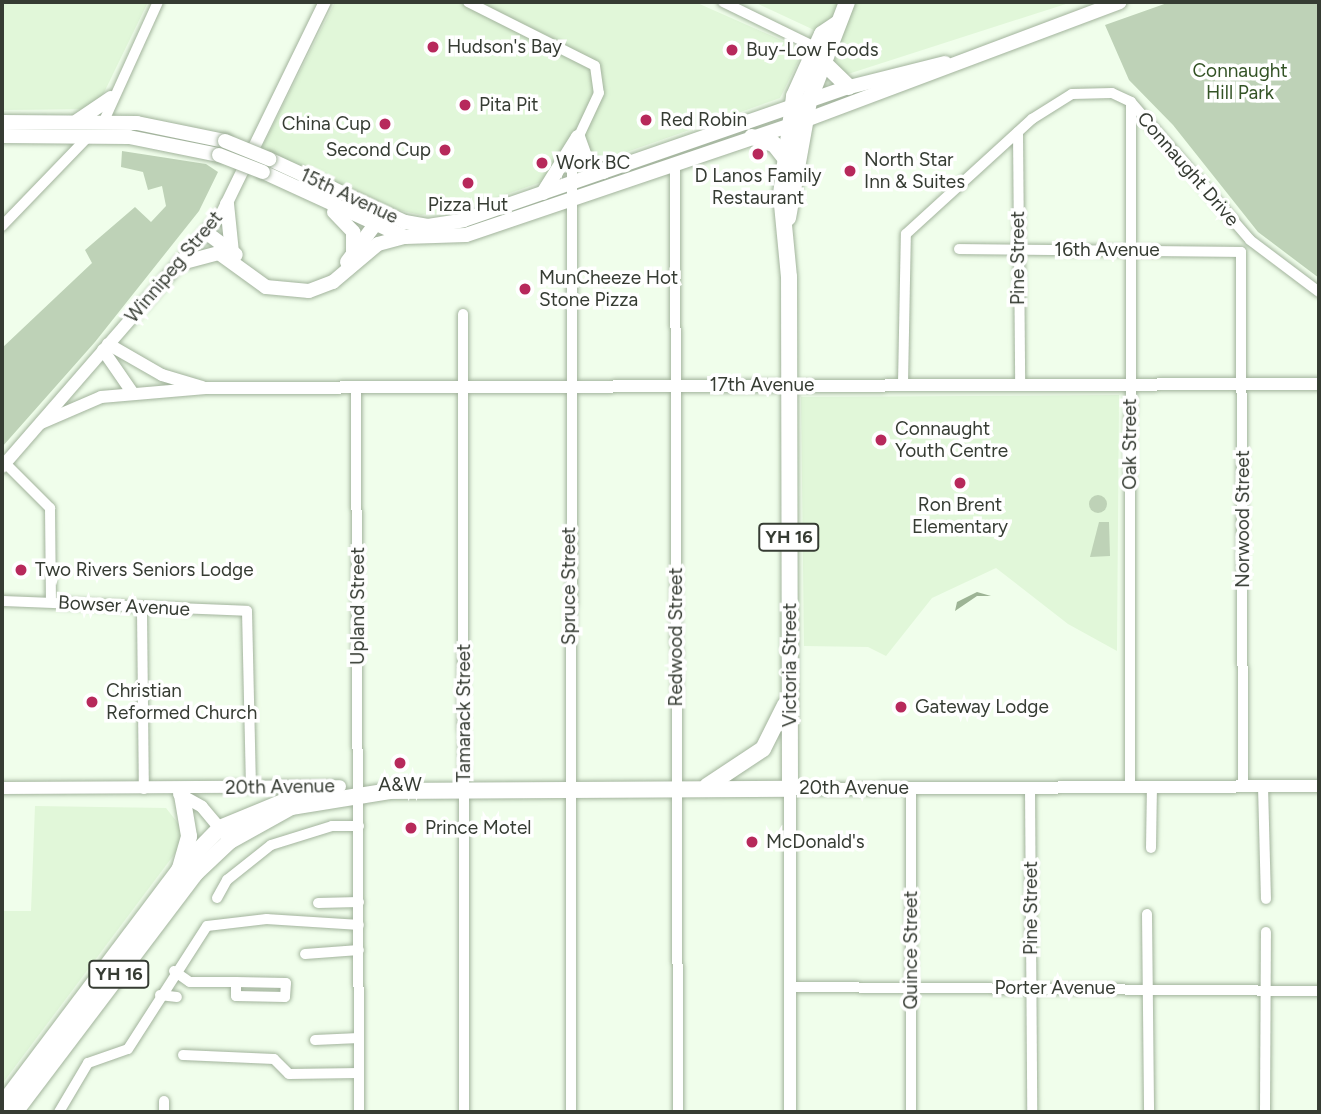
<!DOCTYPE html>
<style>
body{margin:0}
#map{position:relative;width:1321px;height:1114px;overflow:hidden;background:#f0feeb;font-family:Figtree,sans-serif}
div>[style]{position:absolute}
.built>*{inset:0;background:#e1f7d9}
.green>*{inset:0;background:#bed2b7}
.round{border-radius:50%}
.water>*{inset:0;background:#9db495}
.roads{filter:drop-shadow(0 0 2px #a2b39c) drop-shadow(0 0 2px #a2b39c)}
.minor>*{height:10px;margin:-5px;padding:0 5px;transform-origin:5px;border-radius:5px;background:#fff}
.tertiary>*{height:12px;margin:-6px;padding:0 6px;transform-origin:6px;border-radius:6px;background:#fff}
.secondary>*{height:14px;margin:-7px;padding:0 7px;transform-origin:7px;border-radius:7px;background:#fff}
.trunk>*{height:16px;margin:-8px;padding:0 8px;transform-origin:8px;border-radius:8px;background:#fff}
.bridges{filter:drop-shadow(0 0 2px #a2b39c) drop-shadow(0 0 2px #a2b39c)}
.secondary-bridge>*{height:14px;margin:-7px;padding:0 7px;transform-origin:7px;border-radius:7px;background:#fff}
.dots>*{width:19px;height:19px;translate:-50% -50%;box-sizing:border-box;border:4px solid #fff;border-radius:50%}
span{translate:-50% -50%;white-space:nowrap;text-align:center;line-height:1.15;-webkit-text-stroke:7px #fff;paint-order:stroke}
.shield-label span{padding:2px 5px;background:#fff;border:2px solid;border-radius:5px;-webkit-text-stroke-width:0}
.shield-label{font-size:18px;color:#363c33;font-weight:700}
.poi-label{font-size:19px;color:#363c33}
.left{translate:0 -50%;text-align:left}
.right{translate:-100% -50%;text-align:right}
.park-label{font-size:19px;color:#335325}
.street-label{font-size:19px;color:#363c33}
.frame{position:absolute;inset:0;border:4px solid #363c33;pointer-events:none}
</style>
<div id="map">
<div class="built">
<div style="clip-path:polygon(2px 2px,148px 2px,96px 109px,2px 110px)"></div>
<div style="clip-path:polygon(335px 2px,695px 2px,804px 50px,780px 98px,459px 211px,421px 215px,385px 207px,261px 149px)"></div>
<div style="clip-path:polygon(754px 2px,1072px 2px,848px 74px,838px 73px,834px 62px,842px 43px)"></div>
<div style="clip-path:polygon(1119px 395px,1117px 651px,1068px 624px,996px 568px,932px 598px,886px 656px,868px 647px,804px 646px,801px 397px)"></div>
<div style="clip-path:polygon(35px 806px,166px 808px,184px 831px,179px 848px,2px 1084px,2px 911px,31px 911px)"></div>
</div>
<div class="green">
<div style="clip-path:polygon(1170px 2px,1319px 2px,1319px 278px,1258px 232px,1173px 125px,1129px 80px,1105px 25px)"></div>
<div style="clip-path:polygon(122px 151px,206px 164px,218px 172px,199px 211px,95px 342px,2px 447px,2px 348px,92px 263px,85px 250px,135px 207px,151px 222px,166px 206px,162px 186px,148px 190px,143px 172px,121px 167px)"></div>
<div class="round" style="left:1089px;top:495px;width:18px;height:18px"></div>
<div style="clip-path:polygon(1099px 522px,1109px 522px,1110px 556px,1090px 557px)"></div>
</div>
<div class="water">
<div style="clip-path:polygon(977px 592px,991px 596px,977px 596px,955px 611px,957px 602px)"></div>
</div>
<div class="roads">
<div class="minor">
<div style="left:468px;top:2px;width:142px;rotate:26.7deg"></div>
<div style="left:595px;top:66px;width:27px;rotate:82deg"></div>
<div style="left:599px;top:93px;width:52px;rotate:115.1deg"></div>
<div style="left:723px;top:2px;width:102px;rotate:26.1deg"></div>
<div style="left:103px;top:123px;width:133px;rotate:-65.6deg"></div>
<div style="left:1018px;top:132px;width:252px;rotate:89.5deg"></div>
<div style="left:675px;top:163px;width:949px;rotate:89.82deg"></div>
<div style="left:2px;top:226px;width:125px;rotate:-46deg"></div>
<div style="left:959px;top:249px;width:282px;rotate:0.6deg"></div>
<div style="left:1241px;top:252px;width:534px;rotate:89.79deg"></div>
<div style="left:463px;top:314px;width:798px;rotate:89.93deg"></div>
<div style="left:903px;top:384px;width:150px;rotate:-88.9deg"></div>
<div style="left:906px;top:234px;width:171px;rotate:-42.4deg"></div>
<div style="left:1032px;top:119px;width:47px;rotate:-32deg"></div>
<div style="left:1072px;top:94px;width:40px;rotate:-1.4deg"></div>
<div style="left:1112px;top:93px;width:21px;rotate:25deg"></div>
<div style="left:1131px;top:102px;width:182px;rotate:49.2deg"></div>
<div style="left:1250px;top:240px;width:86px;rotate:37deg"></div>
<div style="left:356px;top:387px;width:725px;rotate:89.76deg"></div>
<div style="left:5px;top:463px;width:64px;rotate:45deg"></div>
<div style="left:50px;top:508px;width:93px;rotate:89.4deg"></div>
<div style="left:2px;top:601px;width:245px;rotate:2.3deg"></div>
<div style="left:247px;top:611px;width:175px;rotate:88.7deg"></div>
<div style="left:142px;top:610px;width:179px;rotate:89.4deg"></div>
<div style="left:1130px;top:786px;width:684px;rotate:-89.92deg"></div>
<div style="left:1263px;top:786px;width:113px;rotate:88.5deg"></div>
<div style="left:1030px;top:787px;width:325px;rotate:89.6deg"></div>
<div style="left:1151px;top:848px;width:62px;rotate:-89.1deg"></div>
<div style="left:217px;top:898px;width:21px;rotate:-61deg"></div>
<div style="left:227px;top:880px;width:56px;rotate:-38.5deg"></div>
<div style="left:271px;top:845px;width:64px;rotate:-17.3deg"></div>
<div style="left:332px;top:826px;width:27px"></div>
<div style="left:318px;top:903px;width:41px;rotate:-1.4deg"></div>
<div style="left:1147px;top:914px;width:198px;rotate:89.4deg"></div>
<div style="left:305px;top:954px;width:54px;rotate:-4.2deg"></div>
<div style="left:174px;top:971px;width:19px;rotate:35deg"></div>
<div style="left:190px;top:982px;width:46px"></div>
<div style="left:236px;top:982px;width:50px;rotate:1.1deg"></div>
<div style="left:286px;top:983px;width:14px;rotate:94deg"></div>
<div style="left:285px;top:997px;width:49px;rotate:-178.8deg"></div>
<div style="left:236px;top:996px;width:14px;rotate:-90deg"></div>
<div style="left:791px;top:987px;width:528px;rotate:0.43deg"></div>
<div style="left:160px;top:995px;width:17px;rotate:7deg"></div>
<div style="left:315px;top:1040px;width:44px;rotate:-2.6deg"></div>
<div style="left:183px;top:1055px;width:91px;rotate:2.5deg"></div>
<div style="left:274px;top:1059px;width:21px;rotate:45deg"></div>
<div style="left:289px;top:1074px;width:70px;rotate:-0.8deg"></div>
<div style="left:164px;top:1101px;width:11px;rotate:90deg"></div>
<div style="left:59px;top:1112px;width:57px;rotate:-59.4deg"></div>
<div style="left:88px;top:1063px;width:42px;rotate:-19.3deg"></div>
<div style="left:128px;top:1049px;width:146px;rotate:-57.3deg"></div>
<div style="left:207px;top:926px;width:60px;rotate:-6.7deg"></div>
<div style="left:267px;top:919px;width:92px;rotate:3.7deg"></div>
<div style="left:571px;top:1112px;width:958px;rotate:-89.94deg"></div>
<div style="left:911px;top:1112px;width:324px;rotate:-90deg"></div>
<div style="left:1265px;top:1112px;width:180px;rotate:-89.7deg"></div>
</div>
<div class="tertiary">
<div style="left:108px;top:344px;width:62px;rotate:29.9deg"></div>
<div style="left:162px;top:375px;width:42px;rotate:16.7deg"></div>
<div style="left:103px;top:350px;width:51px;rotate:55.4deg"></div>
<div style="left:41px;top:423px;width:65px;rotate:-23.4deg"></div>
<div style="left:101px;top:397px;width:105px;rotate:-4.9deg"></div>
<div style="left:206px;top:388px;width:1113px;rotate:-0.21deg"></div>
<div style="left:2px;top:467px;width:334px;rotate:-49deg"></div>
<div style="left:221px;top:215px;width:237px;rotate:-64deg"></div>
<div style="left:2px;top:788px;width:338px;rotate:-0.3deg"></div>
<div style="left:179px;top:794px;width:26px;rotate:29deg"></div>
<div style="left:202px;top:807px;width:35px;rotate:50deg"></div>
<div style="left:790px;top:1112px;width:323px;rotate:-90deg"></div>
<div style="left:790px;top:789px;width:529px;rotate:-0.32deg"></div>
</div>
<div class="secondary">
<div style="left:77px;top:121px;width:41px;rotate:-34.1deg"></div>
<div style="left:2px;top:122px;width:135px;rotate:0.4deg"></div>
<div style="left:137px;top:123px;width:90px;rotate:11.6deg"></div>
<div style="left:2px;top:136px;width:127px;rotate:0.5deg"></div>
<div style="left:129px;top:137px;width:92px;rotate:11.3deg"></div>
<div style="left:578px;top:137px;width:23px;rotate:70deg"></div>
<div style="left:586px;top:159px;width:22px;rotate:36deg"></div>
<div style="left:269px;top:159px;width:150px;rotate:24.9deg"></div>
<div style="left:405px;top:222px;width:23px;rotate:10deg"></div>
<div style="left:428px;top:226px;width:36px;rotate:-9deg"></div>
<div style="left:464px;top:220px;width:407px;rotate:-19.1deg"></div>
<div style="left:849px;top:87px;width:99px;rotate:-14deg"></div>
<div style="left:263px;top:172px;width:156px;rotate:24.6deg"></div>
<div style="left:405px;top:237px;width:61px;rotate:-1.9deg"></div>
<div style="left:466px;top:235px;width:359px;rotate:-18.7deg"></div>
<div style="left:806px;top:120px;width:335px;rotate:-20.6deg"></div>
<div style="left:543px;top:193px;width:66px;rotate:-58deg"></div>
<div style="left:227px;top:204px;width:48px;rotate:84.1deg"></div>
<div style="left:334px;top:212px;width:28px;rotate:46deg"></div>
<div style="left:353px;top:232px;width:23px;rotate:90deg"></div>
<div style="left:207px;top:233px;width:36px;rotate:37deg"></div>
<div style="left:347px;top:262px;width:54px;rotate:-53.3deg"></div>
<div style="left:181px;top:263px;width:39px;rotate:-15deg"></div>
<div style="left:219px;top:253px;width:58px;rotate:35.9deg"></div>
<div style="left:266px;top:287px;width:43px;rotate:5.3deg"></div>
<div style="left:309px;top:291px;width:26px;rotate:-21deg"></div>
<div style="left:333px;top:282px;width:59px;rotate:-40.2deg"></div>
<div style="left:378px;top:244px;width:27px;rotate:-15deg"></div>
</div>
<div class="trunk">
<div style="left:825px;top:64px;width:33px;rotate:44deg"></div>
<div style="left:752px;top:137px;width:23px;rotate:18deg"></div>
<div style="left:774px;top:144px;width:16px;rotate:52deg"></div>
<div style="left:788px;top:218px;width:119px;rotate:-79.8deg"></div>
<div style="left:809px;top:101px;width:106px;rotate:-69deg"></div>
<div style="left:707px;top:786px;width:67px;rotate:-33.5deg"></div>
<div style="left:763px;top:749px;width:49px;rotate:-63.4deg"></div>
<div style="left:180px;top:868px;width:33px;rotate:-74deg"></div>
<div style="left:189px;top:836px;width:42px;rotate:-99.7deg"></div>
<div style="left:2px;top:1105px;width:294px;rotate:-53deg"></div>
<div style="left:179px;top:870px;width:59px;rotate:-45.7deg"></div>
<div style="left:220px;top:828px;width:92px;rotate:-22.4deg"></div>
<div style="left:15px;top:1112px;width:300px;rotate:-52.9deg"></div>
<div style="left:196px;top:873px;width:47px;rotate:-43.3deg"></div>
<div style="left:230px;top:841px;width:70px;rotate:-29.1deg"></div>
<div style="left:291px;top:807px;width:100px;rotate:-9.2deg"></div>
<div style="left:390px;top:791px;width:400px;rotate:-0.3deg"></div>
<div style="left:790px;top:789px;width:512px;rotate:-90.11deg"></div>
<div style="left:789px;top:277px;width:83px;rotate:-95.5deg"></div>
<div style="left:781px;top:194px;width:99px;rotate:-82.4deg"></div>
<div style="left:794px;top:96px;width:68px;rotate:-65.7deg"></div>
<div style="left:822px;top:34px;width:18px;rotate:-34deg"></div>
</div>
</div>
<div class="bridges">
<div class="secondary-bridge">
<div style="left:225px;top:141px;width:48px;rotate:22.2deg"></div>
<div style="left:219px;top:155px;width:47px;rotate:21.1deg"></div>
</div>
</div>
<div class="dots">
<div style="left:433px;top:47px;background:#b7295b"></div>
<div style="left:732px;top:50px;background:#b7295b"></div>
<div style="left:465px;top:105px;background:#b7295b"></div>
<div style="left:646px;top:120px;background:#b7295b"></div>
<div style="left:385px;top:124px;background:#b7295b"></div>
<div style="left:445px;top:150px;background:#b7295b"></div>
<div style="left:758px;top:154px;background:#b7295b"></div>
<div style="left:542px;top:163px;background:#b7295b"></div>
<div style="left:850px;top:171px;background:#b7295b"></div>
<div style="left:468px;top:183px;background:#b7295b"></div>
<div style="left:525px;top:289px;background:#b7295b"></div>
<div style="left:881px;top:440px;background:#b7295b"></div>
<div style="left:960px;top:483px;background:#b7295b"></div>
<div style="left:21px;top:570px;background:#b7295b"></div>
<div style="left:92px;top:702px;background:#b7295b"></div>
<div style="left:901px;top:707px;background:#b7295b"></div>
<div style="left:400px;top:763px;background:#b7295b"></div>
<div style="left:411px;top:828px;background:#b7295b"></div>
<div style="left:752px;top:842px;background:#b7295b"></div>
</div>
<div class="shield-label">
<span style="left:789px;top:537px">YH 16</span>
<span style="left:119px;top:974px">YH 16</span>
</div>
<div class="poi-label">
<span class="left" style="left:447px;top:47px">Hudson's Bay</span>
<span class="left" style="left:746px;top:50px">Buy-Low Foods</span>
<span class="left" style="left:479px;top:105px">Pita Pit</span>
<span class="left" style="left:660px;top:120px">Red Robin</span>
<span class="right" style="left:371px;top:124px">China Cup</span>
<span class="right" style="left:431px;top:150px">Second Cup</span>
<span class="left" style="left:864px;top:171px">North Star<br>Inn &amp; Suites</span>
<span class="left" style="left:556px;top:163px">Work BC</span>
<span style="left:758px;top:187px">D Lanos Family<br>Restaurant</span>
<span style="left:468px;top:205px">Pizza Hut</span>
<span class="left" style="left:539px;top:289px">MunCheeze Hot<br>Stone Pizza</span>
<span class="left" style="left:895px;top:440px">Connaught<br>Youth Centre</span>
<span style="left:960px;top:516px">Ron Brent<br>Elementary</span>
<span class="left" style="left:35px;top:570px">Two Rivers Seniors Lodge</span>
<span class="left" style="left:106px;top:702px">Christian<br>Reformed Church</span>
<span class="left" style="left:915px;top:707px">Gateway Lodge</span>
<span style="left:400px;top:785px">A&amp;W</span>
<span class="left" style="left:425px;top:828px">Prince Motel</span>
<span class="left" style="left:766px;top:842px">McDonald's</span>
</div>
<div class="park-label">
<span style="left:1240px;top:82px">Connaught<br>Hill Park</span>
</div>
<div class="street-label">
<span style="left:1188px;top:169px;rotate:49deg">Connaught Drive</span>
<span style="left:349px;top:196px;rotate:25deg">15th Avenue</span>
<span style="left:1107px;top:250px">16th Avenue</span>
<span style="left:1018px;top:258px;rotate:-90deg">Pine Street</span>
<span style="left:174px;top:267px;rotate:-50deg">Winnipeg Street</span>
<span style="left:762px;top:385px">17th Avenue</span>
<span style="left:1130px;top:444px;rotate:-90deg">Oak Street</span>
<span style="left:1243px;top:519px;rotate:-90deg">Norwood Street</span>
<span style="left:569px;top:586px;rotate:-90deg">Spruce Street</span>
<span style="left:124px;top:606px;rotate:3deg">Bowser Avenue</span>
<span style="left:358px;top:606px;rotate:-90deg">Upland Street</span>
<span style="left:676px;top:637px;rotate:-90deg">Redwood Street</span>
<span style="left:790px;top:665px;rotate:-90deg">Victoria Street</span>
<span style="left:464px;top:713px;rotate:-90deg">Tamarack Street</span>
<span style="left:280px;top:787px;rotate:-1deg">20th Avenue</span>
<span style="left:854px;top:788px">20th Avenue</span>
<span style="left:1031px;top:908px;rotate:-90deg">Pine Street</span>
<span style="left:911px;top:950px;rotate:-90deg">Quince Street</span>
<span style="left:1055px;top:988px">Porter Avenue</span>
</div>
<div class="frame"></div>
</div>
